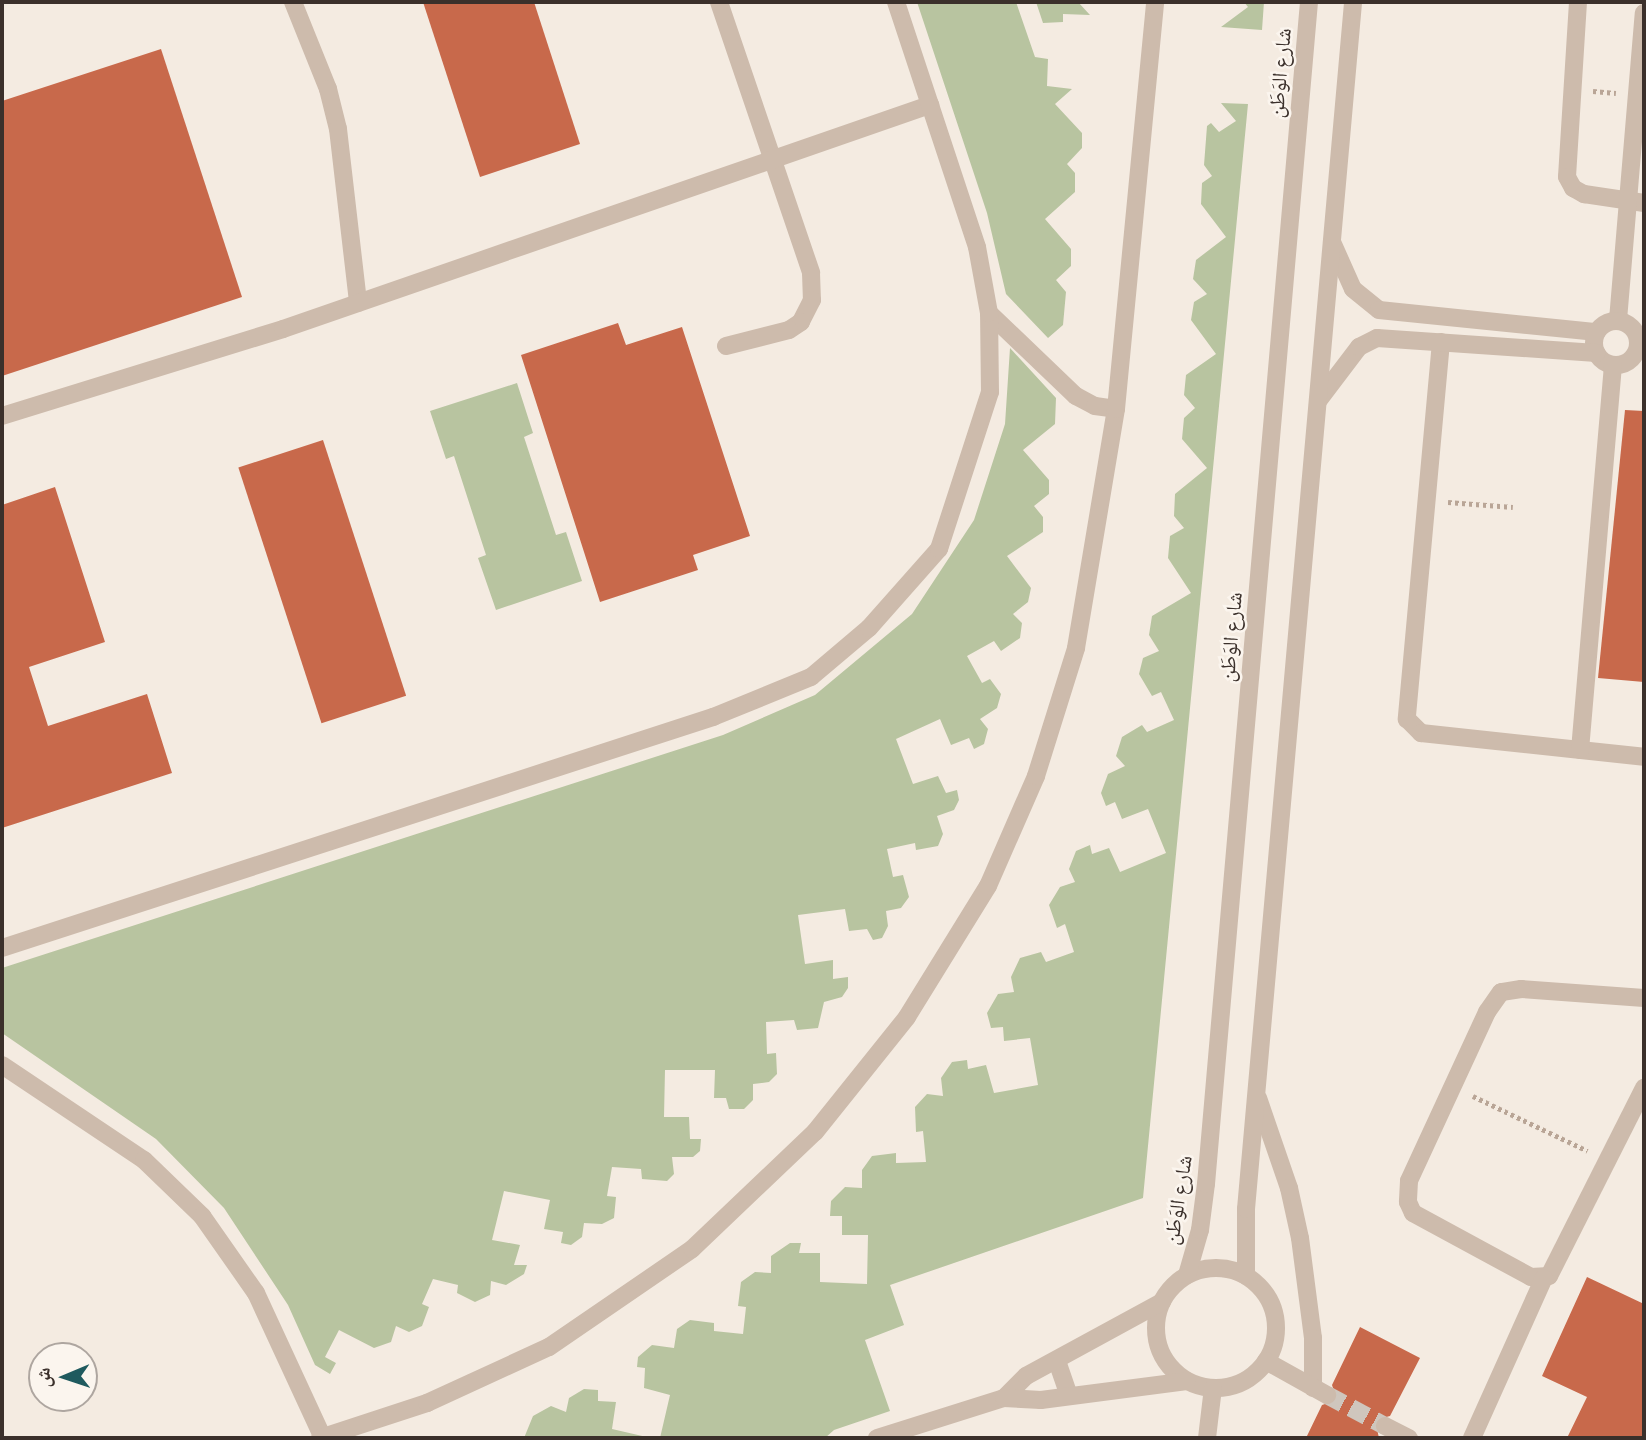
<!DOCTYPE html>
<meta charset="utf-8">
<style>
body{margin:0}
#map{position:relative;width:1646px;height:1440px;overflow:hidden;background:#f4ebe1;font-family:Karla,"Noto Naskh Arabic",sans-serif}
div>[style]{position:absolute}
.green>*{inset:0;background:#b8c4a0}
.building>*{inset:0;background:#c8694b;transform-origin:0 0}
.minor-tunnel>*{height:18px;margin-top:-9px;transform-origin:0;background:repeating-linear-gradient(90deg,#cfc6bd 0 18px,transparent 0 27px)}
.path>*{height:4.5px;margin-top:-2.25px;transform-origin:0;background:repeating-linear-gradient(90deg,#b9a596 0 3.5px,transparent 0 7px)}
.minor>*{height:18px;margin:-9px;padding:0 9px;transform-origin:9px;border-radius:9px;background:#cdbbac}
.minor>.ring{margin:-9px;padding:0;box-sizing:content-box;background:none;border:18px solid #cdbbac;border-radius:50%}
span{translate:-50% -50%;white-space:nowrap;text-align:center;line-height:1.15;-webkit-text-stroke:5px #fbf5ee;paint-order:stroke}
.street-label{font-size:21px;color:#3b302b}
.frame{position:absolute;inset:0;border:4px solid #3b302b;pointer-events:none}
.north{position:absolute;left:28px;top:1342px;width:70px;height:70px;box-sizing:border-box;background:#fbf5ee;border:2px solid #aea6a0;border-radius:50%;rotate:268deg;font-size:19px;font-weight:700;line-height:28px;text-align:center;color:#3b302b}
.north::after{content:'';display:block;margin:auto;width:24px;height:32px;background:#1f5a5e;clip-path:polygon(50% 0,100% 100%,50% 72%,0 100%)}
</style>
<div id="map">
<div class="green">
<div style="clip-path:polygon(917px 2px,1016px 2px,1035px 57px,1048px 59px,1047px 86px,1072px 89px,1055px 104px,1082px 133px,1082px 148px,1067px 164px,1075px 173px,1075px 192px,1045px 219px,1071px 249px,1071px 266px,1056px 280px,1066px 292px,1063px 325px,1048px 338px,1006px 294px,987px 213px)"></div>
<div style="clip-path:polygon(1036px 2px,1078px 2px,1090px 15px,1063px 14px,1063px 22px,1043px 23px)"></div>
<div style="clip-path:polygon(1244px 2px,1264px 2px,1262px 30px,1221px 27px,1248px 7px)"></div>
<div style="clip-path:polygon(1221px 103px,1248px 104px,1143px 1198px,890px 1285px,904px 1325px,865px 1340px,890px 1411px,834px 1430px,825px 1438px,660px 1438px,670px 1395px,644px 1388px,645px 1368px,637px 1367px,638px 1357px,652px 1345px,674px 1348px,677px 1329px,690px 1320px,714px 1323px,714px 1331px,743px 1334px,746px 1307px,738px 1306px,741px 1282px,755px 1272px,771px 1273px,771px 1256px,790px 1243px,801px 1243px,799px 1253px,820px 1253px,820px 1282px,867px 1284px,868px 1235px,842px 1235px,842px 1216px,830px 1216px,831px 1201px,845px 1187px,862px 1188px,862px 1170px,872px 1156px,896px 1153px,896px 1163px,926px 1162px,923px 1131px,916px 1132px,915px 1107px,927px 1094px,943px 1096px,941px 1078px,952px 1062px,967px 1060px,968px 1069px,986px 1065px,994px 1093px,1038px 1085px,1030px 1038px,1004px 1041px,1003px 1027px,991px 1028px,987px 1013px,998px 994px,1014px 992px,1011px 977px,1020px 958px,1041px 952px,1046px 962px,1074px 952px,1065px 924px,1057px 928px,1049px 905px,1060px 887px,1075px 882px,1069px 869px,1076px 851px,1090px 845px,1092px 854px,1109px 848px,1120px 872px,1166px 853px,1148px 809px,1122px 819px,1115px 802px,1106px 806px,1101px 793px,1108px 774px,1125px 766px,1116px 756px,1122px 737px,1142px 725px,1147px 732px,1174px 720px,1161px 692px,1152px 696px,1139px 674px,1143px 658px,1159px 651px,1149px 635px,1152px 616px,1191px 593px,1168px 558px,1170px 536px,1184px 528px,1174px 516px,1175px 494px,1207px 468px,1182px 439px,1184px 418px,1195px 408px,1184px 395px,1186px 375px,1216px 354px,1191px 320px,1194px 302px,1207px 294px,1193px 279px,1196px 260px,1226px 237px,1201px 204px,1202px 183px,1212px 176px,1204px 165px,1207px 126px,1211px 123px,1219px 132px,1236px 121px)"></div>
<div style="clip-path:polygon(1010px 348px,1056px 398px,1055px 424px,1023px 450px,1049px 480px,1049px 494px,1034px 506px,1043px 517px,1043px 532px,1007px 556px,1031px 588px,1028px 602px,1013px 614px,1022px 623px,1020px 638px,1001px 651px,994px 641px,967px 656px,982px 683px,990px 679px,1001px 694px,997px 708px,980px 719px,988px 729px,984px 744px,974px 749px,969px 738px,951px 745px,940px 719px,896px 739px,913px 784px,938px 776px,946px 793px,957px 790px,959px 800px,954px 810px,937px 816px,943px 834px,938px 846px,916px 850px,915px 843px,887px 849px,893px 877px,903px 875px,909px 897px,901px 908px,886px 911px,888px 926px,882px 938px,873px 940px,867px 929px,849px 931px,845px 909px,798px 915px,805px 964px,833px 960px,833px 979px,848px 977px,848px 988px,842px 997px,824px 1002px,818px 1028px,797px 1030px,794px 1020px,766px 1022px,767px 1054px,776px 1053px,777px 1074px,769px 1082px,753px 1084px,753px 1100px,744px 1109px,729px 1109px,726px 1098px,714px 1098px,715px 1070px,665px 1070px,664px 1117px,689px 1117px,690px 1139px,701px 1139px,700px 1151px,693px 1157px,672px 1157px,674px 1174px,667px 1181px,642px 1179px,641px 1169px,612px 1167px,607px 1196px,616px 1197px,614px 1218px,602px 1224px,584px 1223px,582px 1237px,571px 1245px,561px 1243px,563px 1232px,544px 1229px,550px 1200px,504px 1191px,492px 1240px,520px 1245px,514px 1265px,527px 1265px,524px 1274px,506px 1285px,491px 1281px,490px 1295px,475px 1302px,457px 1293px,458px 1285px,433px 1279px,422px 1304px,429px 1307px,422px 1326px,409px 1332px,396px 1326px,391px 1342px,374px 1348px,339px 1330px,325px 1357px,336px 1363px,330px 1374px,315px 1365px,288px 1305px,224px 1208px,156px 1139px,2px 1033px,2px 968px,723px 735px,815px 695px,912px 614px,974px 520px,1005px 424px)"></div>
<div style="clip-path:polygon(517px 383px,533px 433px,524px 437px,556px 535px,566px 532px,582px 581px,496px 610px,478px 558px,486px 555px,454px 456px,446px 459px,430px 411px)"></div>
<div style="clip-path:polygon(584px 1389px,598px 1390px,598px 1401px,616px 1402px,612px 1429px,651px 1438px,524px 1438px,533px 1416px,551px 1406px,566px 1412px,569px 1398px)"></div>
</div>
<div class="building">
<div style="clip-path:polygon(423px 2px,534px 2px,580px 144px,480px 177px)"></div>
<div style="clip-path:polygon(161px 49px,242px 297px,2px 376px,2px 101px)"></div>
<div style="clip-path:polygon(618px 323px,626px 345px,682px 327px,750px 536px,693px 555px,698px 570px,600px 602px,521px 355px)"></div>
<div style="clip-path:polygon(1625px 410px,1644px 411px,1644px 682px,1598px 678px)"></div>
<div style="left:323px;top:440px;width:269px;height:89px;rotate:72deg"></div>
<div style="clip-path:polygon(55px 487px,105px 642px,29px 667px,48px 726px,147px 694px,172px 773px,2px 828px,2px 505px)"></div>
<div style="clip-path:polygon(1587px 1277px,1644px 1304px,1644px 1438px,1567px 1438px,1587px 1397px,1542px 1376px)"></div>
<div style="clip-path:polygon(1360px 1327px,1420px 1358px,1390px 1416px,1375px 1420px,1379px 1438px,1306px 1438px,1322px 1405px,1337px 1400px,1332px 1385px)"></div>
</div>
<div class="minor-tunnel">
<div style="left:1327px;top:1395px;width:66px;rotate:28.1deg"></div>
</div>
<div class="path">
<div style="left:1593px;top:91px;width:23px;rotate:5deg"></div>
<div style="left:1448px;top:502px;width:65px;rotate:4.4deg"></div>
<div style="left:1473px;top:1096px;width:127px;rotate:25.6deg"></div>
</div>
<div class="minor">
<div style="left:293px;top:2px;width:94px;rotate:68.1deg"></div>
<div style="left:328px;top:89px;width:41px;rotate:76deg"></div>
<div style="left:338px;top:129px;width:175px;rotate:83.4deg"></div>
<div style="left:719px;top:2px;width:286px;rotate:71.2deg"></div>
<div style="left:811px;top:273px;width:27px;rotate:88deg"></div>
<div style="left:812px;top:300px;width:25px;rotate:117deg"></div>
<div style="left:801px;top:322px;width:14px;rotate:146deg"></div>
<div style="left:789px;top:330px;width:65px;rotate:165.7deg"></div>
<div style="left:1578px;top:2px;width:175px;rotate:93.6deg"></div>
<div style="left:1567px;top:177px;width:13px;rotate:61deg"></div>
<div style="left:1573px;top:188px;width:13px;rotate:29deg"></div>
<div style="left:1584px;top:194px;width:61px;rotate:8.5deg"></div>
<div style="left:1332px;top:242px;width:51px;rotate:65.9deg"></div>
<div style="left:1353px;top:289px;width:33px;rotate:39deg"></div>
<div style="left:1379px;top:310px;width:219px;rotate:5.8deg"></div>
<div style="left:989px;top:313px;width:120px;rotate:43.7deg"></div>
<div style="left:1076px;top:396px;width:21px;rotate:28deg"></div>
<div style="left:1095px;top:406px;width:21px;rotate:8deg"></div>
<div style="left:1618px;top:320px;width:308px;rotate:-85.2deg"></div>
<div class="ring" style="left:1594px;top:321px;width:26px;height:26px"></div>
<div style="left:1441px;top:342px;width:379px;rotate:95.2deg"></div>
<div style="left:1407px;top:719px;width:20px;rotate:45deg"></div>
<div style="left:1421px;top:733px;width:224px;rotate:6.1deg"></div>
<div style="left:1318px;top:401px;width:68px;rotate:-52.8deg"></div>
<div style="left:1359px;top:347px;width:20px;rotate:-27deg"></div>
<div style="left:1377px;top:338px;width:220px;rotate:3.9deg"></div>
<div style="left:2px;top:416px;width:294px;rotate:-17.2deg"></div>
<div style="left:283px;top:329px;width:685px;rotate:-19.1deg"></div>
<div style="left:1580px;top:750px;width:386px;rotate:-85.1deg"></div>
<div style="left:2px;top:948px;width:748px;rotate:-18deg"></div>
<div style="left:713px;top:717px;width:106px;rotate:-22.2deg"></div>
<div style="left:811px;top:677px;width:76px;rotate:-40.2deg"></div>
<div style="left:869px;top:628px;width:106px;rotate:-48.5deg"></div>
<div style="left:939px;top:549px;width:165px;rotate:-72deg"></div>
<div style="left:990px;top:392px;width:79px;rotate:-90.7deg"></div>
<div style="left:989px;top:313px;width:67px;rotate:-100.3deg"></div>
<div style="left:977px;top:247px;width:258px;rotate:-108.3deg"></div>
<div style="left:1644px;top:998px;width:123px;rotate:-175.8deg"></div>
<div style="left:1521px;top:989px;width:20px;rotate:171deg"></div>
<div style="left:1501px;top:992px;width:24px;rotate:125deg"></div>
<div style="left:1487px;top:1012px;width:186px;rotate:114.8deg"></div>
<div style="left:1409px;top:1181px;width:21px;rotate:93deg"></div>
<div style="left:1408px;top:1202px;width:12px;rotate:66deg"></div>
<div style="left:1413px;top:1213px;width:134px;rotate:28.5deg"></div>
<div style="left:1531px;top:1277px;width:18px;rotate:-3deg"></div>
<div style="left:1549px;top:1276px;width:211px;rotate:-63.2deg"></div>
<div style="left:2px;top:1065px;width:171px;rotate:33.8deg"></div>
<div style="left:144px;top:1160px;width:81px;rotate:44deg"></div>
<div style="left:202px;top:1216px;width:94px;rotate:55deg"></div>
<div style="left:256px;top:1293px;width:160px;rotate:65.2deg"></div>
<div style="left:1258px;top:1098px;width:95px;rotate:71deg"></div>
<div style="left:1289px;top:1188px;width:51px;rotate:77.6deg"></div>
<div style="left:1300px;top:1238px;width:101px;rotate:82.6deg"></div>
<div style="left:1313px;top:1338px;width:50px;rotate:90deg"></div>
<div class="ring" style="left:1156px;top:1268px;width:102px;height:102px"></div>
<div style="left:1187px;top:1275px;width:47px;rotate:-73.9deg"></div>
<div style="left:1200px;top:1230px;width:46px;rotate:-82.6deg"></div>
<div style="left:1206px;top:1184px;width:1186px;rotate:-85.02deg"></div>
<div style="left:1246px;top:1276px;width:67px;rotate:-90deg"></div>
<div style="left:1246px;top:1209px;width:1212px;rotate:-84.93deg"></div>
<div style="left:1057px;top:1361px;width:37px;rotate:71deg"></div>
<div style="left:1266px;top:1361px;width:70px;rotate:29.1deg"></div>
<div style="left:1004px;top:1398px;width:31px;rotate:-45deg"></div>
<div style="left:1026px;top:1376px;width:155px;rotate:-28.6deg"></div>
<div style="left:1385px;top:1426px;width:27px;rotate:27deg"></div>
<div style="left:320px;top:1438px;width:113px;rotate:-18.1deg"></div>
<div style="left:427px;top:1403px;width:134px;rotate:-24.7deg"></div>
<div style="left:549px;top:1347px;width:173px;rotate:-34.4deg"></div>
<div style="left:692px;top:1249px;width:170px;rotate:-43.6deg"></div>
<div style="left:815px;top:1132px;width:147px;rotate:-51.3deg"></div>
<div style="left:907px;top:1017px;width:154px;rotate:-58.3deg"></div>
<div style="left:988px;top:886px;width:120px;rotate:-66.4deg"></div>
<div style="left:1036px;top:776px;width:134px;rotate:-72.6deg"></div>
<div style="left:1076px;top:648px;width:242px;rotate:-80.5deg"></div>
<div style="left:1116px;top:409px;width:409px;rotate:-84.5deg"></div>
<div style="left:877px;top:1438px;width:133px;rotate:-17.5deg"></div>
<div style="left:1004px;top:1398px;width:37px;rotate:3deg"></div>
<div style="left:1041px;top:1400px;width:147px;rotate:-7.4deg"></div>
<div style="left:1207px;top:1438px;width:50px;rotate:-83.2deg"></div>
<div style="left:1472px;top:1438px;width:175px;rotate:-65.8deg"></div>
</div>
<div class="street-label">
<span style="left:1280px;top:73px;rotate:-85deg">شارع الوَطَن</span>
<span style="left:1231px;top:637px;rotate:-85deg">شارع الوَطَن</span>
<span style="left:1178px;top:1200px;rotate:-81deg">شارع الوَطَن</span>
</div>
<div class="frame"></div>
<div class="north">ش</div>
</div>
